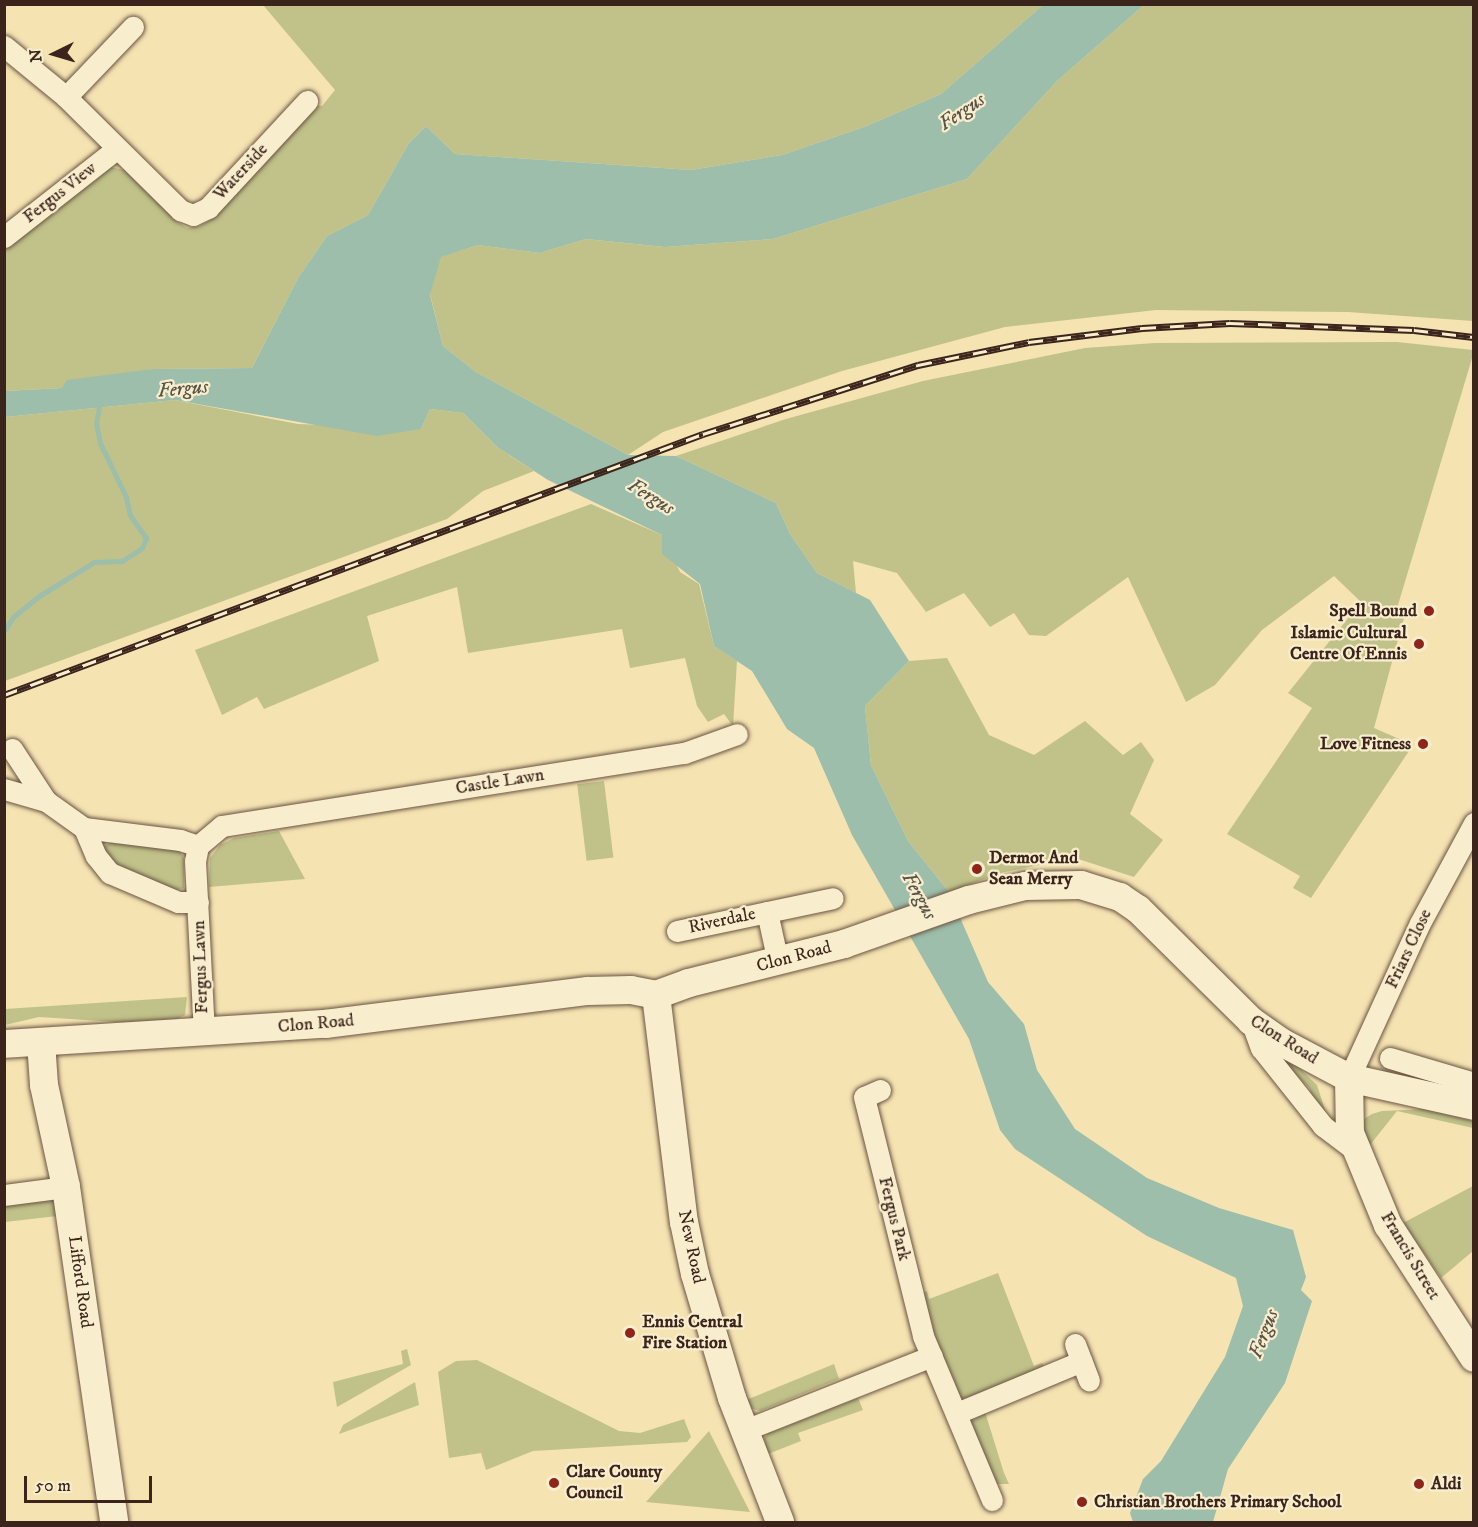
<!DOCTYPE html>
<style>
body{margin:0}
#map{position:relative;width:1478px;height:1527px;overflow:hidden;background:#f5e3b2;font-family:"IM FELL DW Pica",serif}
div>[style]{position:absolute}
.green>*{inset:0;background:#c0c289;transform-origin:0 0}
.water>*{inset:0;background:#9cbeaa}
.stream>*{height:5px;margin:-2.5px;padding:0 2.5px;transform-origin:2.5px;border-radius:2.5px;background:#9cbeaa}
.roads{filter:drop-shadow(0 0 2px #6a5442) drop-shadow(0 0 2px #6a5442)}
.street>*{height:21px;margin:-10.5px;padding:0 10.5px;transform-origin:10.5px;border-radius:10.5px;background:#f8edcd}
.secondary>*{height:28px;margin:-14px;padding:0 14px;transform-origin:14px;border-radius:14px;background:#f8edcd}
.rail>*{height:7px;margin-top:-3.5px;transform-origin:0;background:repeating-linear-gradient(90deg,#f8edcd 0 14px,#3b241c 0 28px);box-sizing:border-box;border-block:2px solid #3b241c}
.dots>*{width:16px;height:16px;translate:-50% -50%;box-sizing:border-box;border:3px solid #f8edcd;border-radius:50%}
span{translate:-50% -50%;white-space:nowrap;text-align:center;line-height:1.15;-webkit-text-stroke:4.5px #f8edcd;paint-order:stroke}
.street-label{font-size:18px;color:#3b241c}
.poi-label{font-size:18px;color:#3b241c;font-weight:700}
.right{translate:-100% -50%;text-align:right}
.left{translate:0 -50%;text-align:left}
.water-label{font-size:20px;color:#585247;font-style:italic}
.frame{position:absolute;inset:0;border:6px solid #3b241c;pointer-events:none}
.north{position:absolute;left:24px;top:24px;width:60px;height:60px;-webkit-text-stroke:4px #f8edcd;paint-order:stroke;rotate:265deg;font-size:16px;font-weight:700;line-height:24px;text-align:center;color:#3b241c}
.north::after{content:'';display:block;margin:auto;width:21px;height:27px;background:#3b241c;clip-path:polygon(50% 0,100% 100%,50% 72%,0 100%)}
.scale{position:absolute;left:24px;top:1476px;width:128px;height:27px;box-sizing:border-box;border:3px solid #3b241c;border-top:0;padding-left:8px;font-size:18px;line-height:21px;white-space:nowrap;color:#3b241c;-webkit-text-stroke:4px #f8edcd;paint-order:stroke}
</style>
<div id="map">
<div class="green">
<div style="clip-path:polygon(263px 5px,1043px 5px,941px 94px,864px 127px,782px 155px,691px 170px,455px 154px,426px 126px,409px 143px,368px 215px,327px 236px,298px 278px,252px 368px,153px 369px,62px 388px,5px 391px,5px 249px,111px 167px,128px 171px,176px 221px,187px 228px,200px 226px,210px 220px,314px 105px,322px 106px,335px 90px)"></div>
<div style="clip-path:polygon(1144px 5px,1473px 5px,1473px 321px,1348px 312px,1156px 310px,1005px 327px,842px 371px,663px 432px,628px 455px,476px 372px,443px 346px,430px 294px,440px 257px,478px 245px,540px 253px,586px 239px,665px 247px,773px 239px,967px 179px,1057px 81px)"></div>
<div style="clip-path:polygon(1397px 342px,1473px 350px,1473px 355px,1395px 615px,1404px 618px,1374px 728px,1413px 745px,1311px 898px,1293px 888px,1300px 876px,1227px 834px,1312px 708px,1288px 693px,1361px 602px,1334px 576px,1262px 630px,1215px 685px,1186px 702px,1128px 577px,1046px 636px,1029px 635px,1014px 613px,990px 627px,964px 593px,926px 612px,897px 573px,853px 561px,856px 593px,817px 573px,790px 534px,776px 503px,676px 456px,786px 419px,923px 381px,1085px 348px,1155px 343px)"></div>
<div style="clip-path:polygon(175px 400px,298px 424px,421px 429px,430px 409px,463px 413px,497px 447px,534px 471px,483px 491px,447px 519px,5px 681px,5px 417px)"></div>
<div style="clip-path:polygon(591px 504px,662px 535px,680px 572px,699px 584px,714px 646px,737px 661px,733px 726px,724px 714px,708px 722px,697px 706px,685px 658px,630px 668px,622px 629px,468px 653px,457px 587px,367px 616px,379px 661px,264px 709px,257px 697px,222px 715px,195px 650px)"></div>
<div style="clip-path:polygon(947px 658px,989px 735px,1034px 755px,1085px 721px,1123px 755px,1141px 742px,1154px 760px,1130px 814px,1163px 840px,1134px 877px,1075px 858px,1000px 873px,949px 892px,908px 841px,871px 765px,865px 706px,909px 661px)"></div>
<div style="left:604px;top:781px;width:77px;height:27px;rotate:83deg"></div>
<div style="clip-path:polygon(279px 831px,305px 879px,209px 887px,210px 858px,220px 845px,234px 838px)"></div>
<div style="clip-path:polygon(110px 843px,175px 845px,184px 858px,184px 888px,169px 892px,118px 871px,103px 853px,103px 847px)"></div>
<div style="clip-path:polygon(187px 997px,185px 1015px,164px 1025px,39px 1017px,5px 1025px,5px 1009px)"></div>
<div style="clip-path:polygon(1280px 1059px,1293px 1062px,1317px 1085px,1326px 1113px,1311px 1098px,1310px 1089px)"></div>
<div style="clip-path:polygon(1426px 1109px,1473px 1121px,1473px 1128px,1397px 1111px,1366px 1150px,1360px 1130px,1364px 1119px,1372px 1114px,1382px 1111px)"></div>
<div style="clip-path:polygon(1473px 1186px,1473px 1251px,1441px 1278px,1403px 1223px)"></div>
<div style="clip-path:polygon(52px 1198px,60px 1203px,57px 1216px,5px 1222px,4px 1202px)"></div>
<div style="clip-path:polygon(998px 1273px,1034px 1366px,1042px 1363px,1045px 1368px,969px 1399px,961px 1398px,930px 1331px,920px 1294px,927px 1291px,929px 1299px)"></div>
<div style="clip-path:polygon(407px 1349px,411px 1365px,337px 1407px,333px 1382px,403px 1364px,401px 1351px)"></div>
<div style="clip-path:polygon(477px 1360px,619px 1431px,640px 1433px,684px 1419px,691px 1437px,687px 1442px,533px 1451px,486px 1470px,481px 1453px,449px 1458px,438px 1372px,456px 1361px)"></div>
<div style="clip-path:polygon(834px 1364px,839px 1379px,760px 1411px,749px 1408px,746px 1400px)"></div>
<div style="clip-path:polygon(415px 1382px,419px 1405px,339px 1434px,343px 1425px)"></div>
<div style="clip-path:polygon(858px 1398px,863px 1410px,798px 1433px,801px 1441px,768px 1454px,764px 1439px,768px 1433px)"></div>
<div style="clip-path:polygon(985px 1412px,1004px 1473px,1009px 1484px,996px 1484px,969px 1423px)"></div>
<div style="clip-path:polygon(709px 1431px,750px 1512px,646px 1502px)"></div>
</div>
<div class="water">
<div style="clip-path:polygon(1043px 5px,1144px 5px,1057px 81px,967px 179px,773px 239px,665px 247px,586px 239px,540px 253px,478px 245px,441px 257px,430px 295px,443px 346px,476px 372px,628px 455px,676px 456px,776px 503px,790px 534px,817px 573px,870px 600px,909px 661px,865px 706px,871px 765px,908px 841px,949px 892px,988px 982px,1024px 1024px,1037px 1070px,1075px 1129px,1147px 1178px,1219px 1208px,1293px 1230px,1306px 1277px,1301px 1290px,1312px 1301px,1285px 1383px,1228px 1469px,1213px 1522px,1133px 1522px,1130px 1513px,1143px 1479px,1161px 1461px,1225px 1357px,1243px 1306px,1236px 1278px,1147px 1236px,1015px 1149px,1000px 1130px,969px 1039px,852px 835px,814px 748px,787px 729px,752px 671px,714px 646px,700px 584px,662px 554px,662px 535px,548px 480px,497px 447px,463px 413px,430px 409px,421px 429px,377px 436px,175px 400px,5px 417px,5px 391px,62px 388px,67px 380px,153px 369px,252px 368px,298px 278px,327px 236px,368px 215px,409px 143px,426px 126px,455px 154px,691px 170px,782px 155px,864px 127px,941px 94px)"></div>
</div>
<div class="stream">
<div style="left:4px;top:631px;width:17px;rotate:-57deg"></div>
<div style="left:13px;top:617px;width:33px;rotate:-39deg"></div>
<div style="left:39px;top:596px;width:65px;rotate:-31.7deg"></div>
<div style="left:94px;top:562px;width:28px;rotate:-2deg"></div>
<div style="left:122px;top:561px;width:24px;rotate:-33deg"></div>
<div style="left:142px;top:548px;width:11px;rotate:-68deg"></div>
<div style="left:146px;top:538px;width:28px;rotate:-125deg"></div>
<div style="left:130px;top:515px;width:18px;rotate:-103deg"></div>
<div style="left:126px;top:497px;width:60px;rotate:-115.7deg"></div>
<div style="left:100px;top:443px;width:20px;rotate:-101deg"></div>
<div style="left:96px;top:423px;width:20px;rotate:-79deg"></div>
</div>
<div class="roads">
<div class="street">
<div style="left:4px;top:46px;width:80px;rotate:39.4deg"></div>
<div style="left:66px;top:97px;width:161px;rotate:44.7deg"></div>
<div style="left:180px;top:210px;width:14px;rotate:21deg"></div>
<div style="left:193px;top:215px;width:17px;rotate:-25deg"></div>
<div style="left:208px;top:208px;width:146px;rotate:-47.2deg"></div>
<div style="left:66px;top:97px;width:97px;rotate:-46.3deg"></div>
<div style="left:4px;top:237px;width:141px;rotate:-38.1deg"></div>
<div style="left:12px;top:749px;width:62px;rotate:56.8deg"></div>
<div style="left:46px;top:801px;width:47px;rotate:35.4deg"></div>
<div style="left:84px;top:828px;width:30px;rotate:67deg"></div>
<div style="left:96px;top:856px;width:22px;rotate:51deg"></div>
<div style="left:110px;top:873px;width:74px;rotate:23.1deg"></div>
<div style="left:178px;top:902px;width:20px"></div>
<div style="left:4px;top:789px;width:44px;rotate:15.9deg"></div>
<div style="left:84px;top:828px;width:97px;rotate:7.1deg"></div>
<div style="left:180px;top:840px;width:19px;rotate:18deg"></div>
<div style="left:198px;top:846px;width:15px;rotate:101deg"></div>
<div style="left:195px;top:861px;width:171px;rotate:87deg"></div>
<div style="left:198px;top:846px;width:31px;rotate:-40deg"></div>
<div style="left:222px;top:826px;width:468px;rotate:-9deg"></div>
<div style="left:684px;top:753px;width:56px;rotate:-19.7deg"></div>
<div style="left:767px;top:912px;width:51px;rotate:77.6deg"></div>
<div style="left:677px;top:931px;width:159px;rotate:-11.9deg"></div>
<div style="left:1251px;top:1021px;width:29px;rotate:70deg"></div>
<div style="left:1261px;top:1048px;width:100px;rotate:51.5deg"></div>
<div style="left:1323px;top:1126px;width:41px;rotate:37.1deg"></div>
<div style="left:1390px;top:1058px;width:88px;rotate:16.6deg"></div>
<div style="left:1349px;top:1078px;width:170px;rotate:-65.4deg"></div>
<div style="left:1420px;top:923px;width:114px;rotate:-61.6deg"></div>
<div style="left:880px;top:1090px;width:17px;rotate:156deg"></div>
<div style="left:864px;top:1097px;width:246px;rotate:76.1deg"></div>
<div style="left:923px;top:1336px;width:178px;rotate:67.2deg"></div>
<div style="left:4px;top:1195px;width:63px;rotate:-7.4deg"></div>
<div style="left:1075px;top:1344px;width:39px;rotate:69deg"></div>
<div style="left:957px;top:1413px;width:135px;rotate:-22.6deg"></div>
<div style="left:745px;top:1430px;width:201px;rotate:-21.6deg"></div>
</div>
<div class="secondary">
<div style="left:656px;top:995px;width:229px;rotate:83deg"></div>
<div style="left:684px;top:1222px;width:53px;rotate:78.1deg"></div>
<div style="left:695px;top:1274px;width:129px;rotate:73.4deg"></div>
<div style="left:732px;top:1398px;width:133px;rotate:68.8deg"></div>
<div style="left:41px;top:1042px;width:43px;rotate:86deg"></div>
<div style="left:44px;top:1085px;width:104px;rotate:77.8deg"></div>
<div style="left:66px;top:1187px;width:338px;rotate:81.8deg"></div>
<div style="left:4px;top:1044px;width:322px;rotate:-3.6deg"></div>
<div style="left:325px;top:1024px;width:265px;rotate:-7.2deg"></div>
<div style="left:588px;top:991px;width:43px;rotate:-1.3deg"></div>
<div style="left:631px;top:990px;width:25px;rotate:11deg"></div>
<div style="left:656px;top:995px;width:35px;rotate:-20deg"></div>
<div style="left:689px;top:983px;width:160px;rotate:-14.1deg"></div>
<div style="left:844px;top:944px;width:133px;rotate:-19.4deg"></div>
<div style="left:969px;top:900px;width:58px;rotate:-14deg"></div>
<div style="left:1025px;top:886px;width:56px;rotate:-1deg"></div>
<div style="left:1081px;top:885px;width:41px;rotate:17.1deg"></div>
<div style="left:1120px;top:897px;width:22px;rotate:34deg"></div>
<div style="left:1138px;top:909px;width:159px;rotate:44.7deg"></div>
<div style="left:1251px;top:1021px;width:37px;rotate:35deg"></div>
<div style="left:1281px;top:1042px;width:77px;rotate:27.9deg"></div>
<div style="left:1349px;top:1078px;width:128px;rotate:12.6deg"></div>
<div style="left:1349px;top:1078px;width:55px;rotate:89deg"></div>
<div style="left:1350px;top:1133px;width:100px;rotate:67.6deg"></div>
<div style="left:1388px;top:1225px;width:158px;rotate:57.1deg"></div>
</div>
</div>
<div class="rail">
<div style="left:4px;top:695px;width:746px;rotate:-20.48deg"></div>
<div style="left:703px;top:434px;width:226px;rotate:-17.8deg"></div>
<div style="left:918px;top:365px;width:113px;rotate:-11.7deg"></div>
<div style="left:1029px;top:342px;width:114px;rotate:-7.1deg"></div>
<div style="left:1142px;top:328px;width:88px;rotate:-3.3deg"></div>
<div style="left:1230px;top:323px;width:184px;rotate:2.2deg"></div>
<div style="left:1414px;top:330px;width:60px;rotate:6.7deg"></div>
</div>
<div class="dots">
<div style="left:1429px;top:611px;background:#8f2418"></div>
<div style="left:1419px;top:644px;background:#8f2418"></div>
<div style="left:1423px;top:744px;background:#8f2418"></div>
<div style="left:977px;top:869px;background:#8f2418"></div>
<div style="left:630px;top:1333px;background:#8f2418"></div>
<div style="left:554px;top:1483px;background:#8f2418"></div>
<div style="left:1419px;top:1484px;background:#8f2418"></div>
<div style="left:1082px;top:1502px;background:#8f2418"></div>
</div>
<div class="street-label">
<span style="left:241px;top:172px;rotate:-47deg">Waterside</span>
<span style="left:60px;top:193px;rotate:-38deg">Fergus View</span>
<span style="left:500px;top:782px;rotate:-9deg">Castle Lawn</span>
<span style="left:722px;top:921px;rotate:-12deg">Riverdale</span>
<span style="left:1409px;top:949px;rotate:-65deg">Friars Close</span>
<span style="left:794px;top:957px;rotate:-15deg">Clon Road</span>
<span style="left:201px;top:967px;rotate:-92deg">Fergus Lawn</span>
<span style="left:316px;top:1024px;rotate:-5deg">Clon Road</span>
<span style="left:1284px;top:1040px;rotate:32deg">Clon Road</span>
<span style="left:894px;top:1219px;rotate:76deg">Fergus Park</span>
<span style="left:691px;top:1247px;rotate:78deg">New Road</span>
<span style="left:1410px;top:1256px;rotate:59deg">Francis Street</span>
<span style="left:80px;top:1282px;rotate:82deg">Lifford Road</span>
</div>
<div class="poi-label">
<span class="right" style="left:1417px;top:611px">Spell Bound</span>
<span class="right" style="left:1407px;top:644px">Islamic Cultural<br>Centre Of Ennis</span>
<span class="right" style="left:1411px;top:744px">Love Fitness</span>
<span class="left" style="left:989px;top:869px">Dermot And<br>Sean Merry</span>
<span class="left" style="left:642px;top:1333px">Ennis Central<br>Fire Station</span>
<span class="left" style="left:566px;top:1483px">Clare County<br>Council</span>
<span class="left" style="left:1431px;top:1484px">Aldi</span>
<span class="left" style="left:1094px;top:1502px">Christian Brothers Primary School</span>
</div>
<div class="water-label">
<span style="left:962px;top:112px;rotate:-34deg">Fergus</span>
<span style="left:183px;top:389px;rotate:-5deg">Fergus</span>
<span style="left:651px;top:497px;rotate:32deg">Fergus</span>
<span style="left:919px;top:896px;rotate:61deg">Fergus</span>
<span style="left:1264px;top:1334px;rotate:-69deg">Fergus</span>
</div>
<div class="frame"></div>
<div class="north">N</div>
<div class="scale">50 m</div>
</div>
